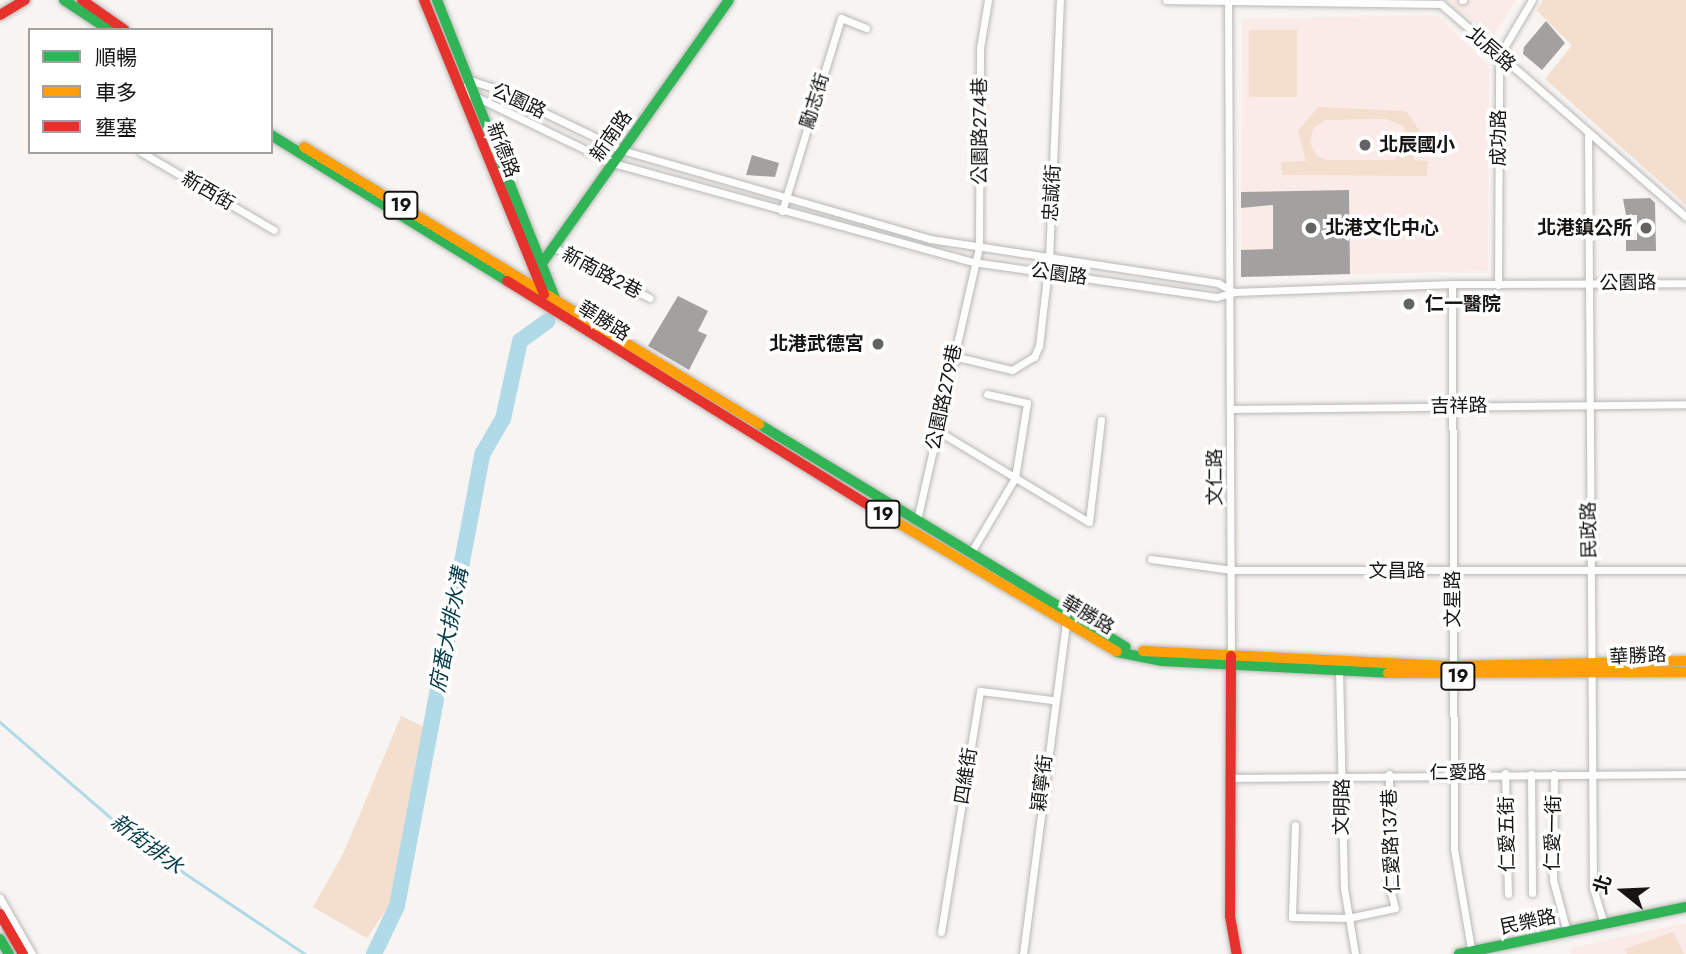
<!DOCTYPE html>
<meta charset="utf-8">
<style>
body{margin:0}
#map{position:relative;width:1686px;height:954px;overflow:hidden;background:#f7f4f2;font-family:Jost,"Noto Sans TC",sans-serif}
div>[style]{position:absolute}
.education>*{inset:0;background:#fbebe8}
.green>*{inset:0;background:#f4dece;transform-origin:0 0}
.stream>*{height:2.5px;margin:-1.25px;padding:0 1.25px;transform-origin:1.25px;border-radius:1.25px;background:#b1dae8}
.river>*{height:16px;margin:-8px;padding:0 8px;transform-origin:8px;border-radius:8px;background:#b1dae8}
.building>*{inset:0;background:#a3a1a0}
.roads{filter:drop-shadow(0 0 2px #b9b8b6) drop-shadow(0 0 2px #b9b8b6)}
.street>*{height:7px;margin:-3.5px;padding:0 3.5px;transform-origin:3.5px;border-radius:3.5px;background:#fefdfd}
.fast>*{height:10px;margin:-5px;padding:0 5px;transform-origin:5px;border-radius:5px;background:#30b455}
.slow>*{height:10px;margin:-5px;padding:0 5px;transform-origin:5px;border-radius:5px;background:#ff9f0a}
.jam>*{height:10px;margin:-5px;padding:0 5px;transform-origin:5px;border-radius:5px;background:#e5322d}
.dots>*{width:19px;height:19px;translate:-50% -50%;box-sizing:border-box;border:4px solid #fff;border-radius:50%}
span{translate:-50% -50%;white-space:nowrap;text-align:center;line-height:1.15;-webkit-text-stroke:7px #fff;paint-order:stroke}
.shield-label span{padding:2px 5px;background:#fff;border:2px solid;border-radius:5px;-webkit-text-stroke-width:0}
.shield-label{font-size:18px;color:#171514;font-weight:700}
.street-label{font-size:19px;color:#171514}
.poi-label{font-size:19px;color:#171514;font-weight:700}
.left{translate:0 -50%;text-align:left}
.right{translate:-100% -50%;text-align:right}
.water-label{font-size:21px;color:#033b4a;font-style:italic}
.legend{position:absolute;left:28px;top:28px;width:245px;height:126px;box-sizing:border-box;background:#fff;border:2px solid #a2a1a1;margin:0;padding:9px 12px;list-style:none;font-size:21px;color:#171514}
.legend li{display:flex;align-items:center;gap:14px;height:35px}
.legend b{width:35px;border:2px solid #a2a1a1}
.north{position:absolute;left:1588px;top:856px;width:70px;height:70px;-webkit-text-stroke:5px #fff;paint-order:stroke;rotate:288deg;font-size:19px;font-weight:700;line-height:28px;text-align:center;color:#171514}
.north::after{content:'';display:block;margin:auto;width:24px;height:32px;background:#171514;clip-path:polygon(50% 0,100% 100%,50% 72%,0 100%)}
</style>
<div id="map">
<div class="education">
<div style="clip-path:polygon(1446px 0,1516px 0,1493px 37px)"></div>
<div style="clip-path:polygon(1437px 15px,1489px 66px,1488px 271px,1241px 277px,1242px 19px)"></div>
<div style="clip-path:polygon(1686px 923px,1686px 954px,1571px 954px,1571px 948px)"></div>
</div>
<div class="green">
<div style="clip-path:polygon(1543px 0,1686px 0,1686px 205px,1545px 79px,1572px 45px,1537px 11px)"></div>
<div style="left:1297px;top:30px;width:67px;height:48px;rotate:90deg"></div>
<div style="clip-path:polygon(evenodd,1318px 107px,1406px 111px,1423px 136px,1413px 160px,1428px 161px,1427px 176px,1282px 175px,1281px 162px,1306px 161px,1298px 131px,1318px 107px,1386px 119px,1403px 126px,1408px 138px,1395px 160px,1327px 160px,1317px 156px,1310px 143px,1313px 129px,1325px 120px,1386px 119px)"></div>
<div style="clip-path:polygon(401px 716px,427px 728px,420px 777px,393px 900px,367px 938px,313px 907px,344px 852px)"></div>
<div style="clip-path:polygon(1673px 932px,1684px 954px,1627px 954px,1625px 949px)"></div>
</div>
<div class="stream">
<div style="left:0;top:722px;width:185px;rotate:40.8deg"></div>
<div style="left:140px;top:843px;width:199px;rotate:33.9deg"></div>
</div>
<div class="river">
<div style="left:374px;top:954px;width:53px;rotate:-64.4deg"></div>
<div style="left:397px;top:906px;width:461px;rotate:-79.3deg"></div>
<div style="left:483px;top:453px;width:39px;rotate:-60deg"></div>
<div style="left:503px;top:419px;width:80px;rotate:-77.7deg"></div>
<div style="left:520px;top:341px;width:34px;rotate:-36deg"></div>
</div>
<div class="building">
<div style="clip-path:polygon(1546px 21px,1565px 43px,1542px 70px,1523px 54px,1524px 47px)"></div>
<div style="clip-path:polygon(752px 155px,779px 163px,775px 177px,746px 175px)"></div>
<div style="clip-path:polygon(1349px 190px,1350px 274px,1241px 277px,1241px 250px,1273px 249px,1273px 205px,1241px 208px,1241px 192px)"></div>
<div style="clip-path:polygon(1650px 198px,1655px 203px,1656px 251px,1626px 251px,1626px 240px,1637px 240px,1637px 215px,1626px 215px,1623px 199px)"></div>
<div style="clip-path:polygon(678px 296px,708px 311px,698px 331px,707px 335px,689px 370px,648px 346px)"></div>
</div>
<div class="roads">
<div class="street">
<div style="left:1166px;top:0;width:275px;rotate:0.8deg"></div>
<div style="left:1441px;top:4px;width:325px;rotate:41deg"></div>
<div style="left:1228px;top:0;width:655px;rotate:89.74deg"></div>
<div style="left:1462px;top:0;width:1px"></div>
<div style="left:1588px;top:133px;width:755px;rotate:89.62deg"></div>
<div style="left:1593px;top:888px;width:38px;rotate:73deg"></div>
<div style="left:141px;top:152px;width:154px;rotate:30.4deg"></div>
<div style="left:782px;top:211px;width:202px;rotate:-73deg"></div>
<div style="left:841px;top:18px;width:27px;rotate:22deg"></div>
<div style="left:555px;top:248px;width:107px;rotate:27.8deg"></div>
<div style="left:1452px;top:284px;width:565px;rotate:89.8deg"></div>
<div style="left:1454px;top:849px;width:107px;rotate:80.3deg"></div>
<div style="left:1498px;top:285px;width:229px;rotate:-89.7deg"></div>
<div style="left:1499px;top:56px;width:65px;rotate:-59.5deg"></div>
<div style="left:1234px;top:292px;width:18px;rotate:-151deg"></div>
<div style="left:1218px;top:283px;width:291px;rotate:-171.3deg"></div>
<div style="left:930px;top:239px;width:321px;rotate:-163.9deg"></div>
<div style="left:622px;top:150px;width:145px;rotate:-154.3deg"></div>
<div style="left:491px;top:87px;width:20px;rotate:-162deg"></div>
<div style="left:472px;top:81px;width:13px;rotate:138deg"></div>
<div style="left:462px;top:90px;width:168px;rotate:25.8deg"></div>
<div style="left:613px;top:163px;width:373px;rotate:15.4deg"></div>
<div style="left:973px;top:262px;width:246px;rotate:8.2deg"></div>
<div style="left:1217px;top:297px;width:18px;rotate:-16deg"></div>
<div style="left:1234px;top:292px;width:218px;rotate:-2.1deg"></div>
<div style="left:1452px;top:284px;width:234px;rotate:-0.2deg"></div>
<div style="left:953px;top:356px;width:61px;rotate:13.3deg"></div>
<div style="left:1012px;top:370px;width:26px;rotate:-31deg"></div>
<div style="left:1034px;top:357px;width:12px;rotate:-66deg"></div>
<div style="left:1039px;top:346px;width:87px;rotate:-83.4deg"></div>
<div style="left:1049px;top:260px;width:260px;rotate:-87.6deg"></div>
<div style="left:1232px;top:409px;width:454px;rotate:-0.6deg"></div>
<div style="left:938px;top:431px;width:176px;rotate:31.1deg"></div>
<div style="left:1089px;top:522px;width:103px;rotate:-83.3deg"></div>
<div style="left:917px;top:520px;width:279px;rotate:-77.2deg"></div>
<div style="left:979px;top:248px;width:200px;rotate:-89.7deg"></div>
<div style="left:980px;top:48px;width:49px;rotate:-80.5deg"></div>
<div style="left:970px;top:554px;width:88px;rotate:-59.4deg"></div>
<div style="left:1015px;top:478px;width:76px;rotate:-80.9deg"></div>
<div style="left:1027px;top:403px;width:41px;rotate:-167.3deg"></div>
<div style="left:1151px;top:559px;width:82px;rotate:7.7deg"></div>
<div style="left:1232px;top:570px;width:454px"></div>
<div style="left:1339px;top:669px;width:219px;rotate:88.7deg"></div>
<div style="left:1344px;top:888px;width:67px;rotate:80.5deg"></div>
<div style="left:1505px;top:773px;width:121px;rotate:88.6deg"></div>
<div style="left:1531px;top:774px;width:119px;rotate:89.5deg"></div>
<div style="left:1554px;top:774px;width:106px;rotate:90.5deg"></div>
<div style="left:1553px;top:880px;width:54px;rotate:74.9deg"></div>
<div style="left:1231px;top:778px;width:455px;rotate:-0.5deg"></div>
<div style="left:1295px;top:825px;width:92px;rotate:91.9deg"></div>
<div style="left:1292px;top:917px;width:56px;rotate:1deg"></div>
<div style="left:1348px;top:918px;width:48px;rotate:-12deg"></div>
<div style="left:1395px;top:908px;width:24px;rotate:-105deg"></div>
<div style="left:1389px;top:885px;width:111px;rotate:-90deg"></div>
<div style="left:0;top:898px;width:64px;rotate:60.3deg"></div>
<div style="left:941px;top:932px;width:244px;rotate:-80.8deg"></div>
<div style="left:980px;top:691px;width:73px;rotate:7.1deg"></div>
<div style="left:1023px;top:954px;width:335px;rotate:-82.6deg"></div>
</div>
<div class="fast">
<div style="left:64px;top:0;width:54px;rotate:33.7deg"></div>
<div style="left:437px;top:0;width:328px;rotate:68.4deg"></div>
<div style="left:271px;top:135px;width:278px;rotate:31.7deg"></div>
<div style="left:540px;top:266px;width:326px;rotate:-54.6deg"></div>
<div style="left:759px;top:424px;width:429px;rotate:31.3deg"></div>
<div style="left:1117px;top:652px;width:46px;rotate:11.3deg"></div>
<div style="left:1162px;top:661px;width:226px;rotate:3deg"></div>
<div style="left:0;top:939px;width:17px;rotate:59deg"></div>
<div style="left:1459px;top:954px;width:232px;rotate:-11.7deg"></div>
</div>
<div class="slow">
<div style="left:304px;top:147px;width:533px;rotate:31.33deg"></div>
<div style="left:878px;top:511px;width:277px;rotate:30.5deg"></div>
<div style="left:1143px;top:651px;width:310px;rotate:2.8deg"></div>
<div style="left:1453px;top:666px;width:233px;rotate:-1.2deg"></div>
<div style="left:1388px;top:673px;width:298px;rotate:-0.2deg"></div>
</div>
<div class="jam">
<div style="left:82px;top:0;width:52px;rotate:34.9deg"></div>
<div style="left:424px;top:0;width:318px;rotate:67.8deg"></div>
<div style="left:0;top:15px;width:29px;rotate:-31deg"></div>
<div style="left:507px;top:281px;width:437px;rotate:31.8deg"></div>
<div style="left:1231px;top:656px;width:260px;rotate:90.2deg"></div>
<div style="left:1230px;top:916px;width:39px;rotate:80deg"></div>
<div style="left:0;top:914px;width:46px;rotate:60.1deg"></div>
</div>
</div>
<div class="dots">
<div style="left:1365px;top:145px;background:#656362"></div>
<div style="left:1311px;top:228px;background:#656362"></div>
<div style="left:1646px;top:228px;background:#656362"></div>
<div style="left:1409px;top:304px;background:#656362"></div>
<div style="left:878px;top:344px;background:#656362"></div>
</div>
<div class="shield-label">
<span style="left:401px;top:205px">19</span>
<span style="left:883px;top:514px">19</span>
<span style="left:1458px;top:676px">19</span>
</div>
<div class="street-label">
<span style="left:1491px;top:49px;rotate:41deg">北辰路</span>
<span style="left:519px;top:101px;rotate:25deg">公園路</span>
<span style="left:815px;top:101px;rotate:-73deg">勵志街</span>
<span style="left:980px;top:131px;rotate:-90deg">公園路274巷</span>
<span style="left:611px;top:136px;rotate:-55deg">新南路</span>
<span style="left:1499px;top:138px;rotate:-90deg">成功路</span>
<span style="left:503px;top:150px;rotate:69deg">新德路</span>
<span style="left:208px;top:191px;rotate:30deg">新西街</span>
<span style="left:1052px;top:193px;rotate:-87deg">忠誠街</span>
<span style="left:602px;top:273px;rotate:28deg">新南路2巷</span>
<span style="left:1059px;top:274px;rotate:8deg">公園路</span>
<span style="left:1628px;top:283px;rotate:-1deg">公園路</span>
<span style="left:604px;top:321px;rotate:32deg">華勝路</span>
<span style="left:944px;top:397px;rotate:-78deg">公園路279巷</span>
<span style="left:1459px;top:406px;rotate:-1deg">吉祥路</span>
<span style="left:1215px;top:477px;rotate:-90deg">文仁路</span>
<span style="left:1589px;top:530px;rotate:-91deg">民政路</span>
<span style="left:1397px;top:571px">文昌路</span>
<span style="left:1453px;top:599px;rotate:-90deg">文星路</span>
<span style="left:1088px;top:615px;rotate:31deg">華勝路</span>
<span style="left:1638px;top:656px;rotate:-3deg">華勝路</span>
<span style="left:1458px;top:773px">仁愛路</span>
<span style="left:966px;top:776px;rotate:-81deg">四維街</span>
<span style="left:1042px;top:783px;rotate:-83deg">穎寧街</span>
<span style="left:1342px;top:807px;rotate:-89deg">文明路</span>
<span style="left:1553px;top:833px;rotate:-89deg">仁愛一街</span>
<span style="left:1507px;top:834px;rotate:-91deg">仁愛五街</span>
<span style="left:1391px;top:841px;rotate:-92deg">仁愛路137巷</span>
<span style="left:1528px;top:922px;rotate:-12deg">民樂路</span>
</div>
<div class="poi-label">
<span class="left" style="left:1379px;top:145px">北辰國小</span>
<span class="left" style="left:1325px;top:228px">北港文化中心</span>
<span class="right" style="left:1632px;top:228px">北港鎮公所</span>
<span class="left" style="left:1425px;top:304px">仁一醫院</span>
<span class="right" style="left:864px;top:344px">北港武德宮</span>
</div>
<div class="water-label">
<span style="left:449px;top:630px;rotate:-79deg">府番大排水溝</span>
<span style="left:147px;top:844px;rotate:37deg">新街排水</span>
</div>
<ul class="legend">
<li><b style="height:9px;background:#30b455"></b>順暢</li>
<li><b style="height:9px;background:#ff9f0a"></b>車多</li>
<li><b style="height:9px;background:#e5322d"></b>壅塞</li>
</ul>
<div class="north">北</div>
</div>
